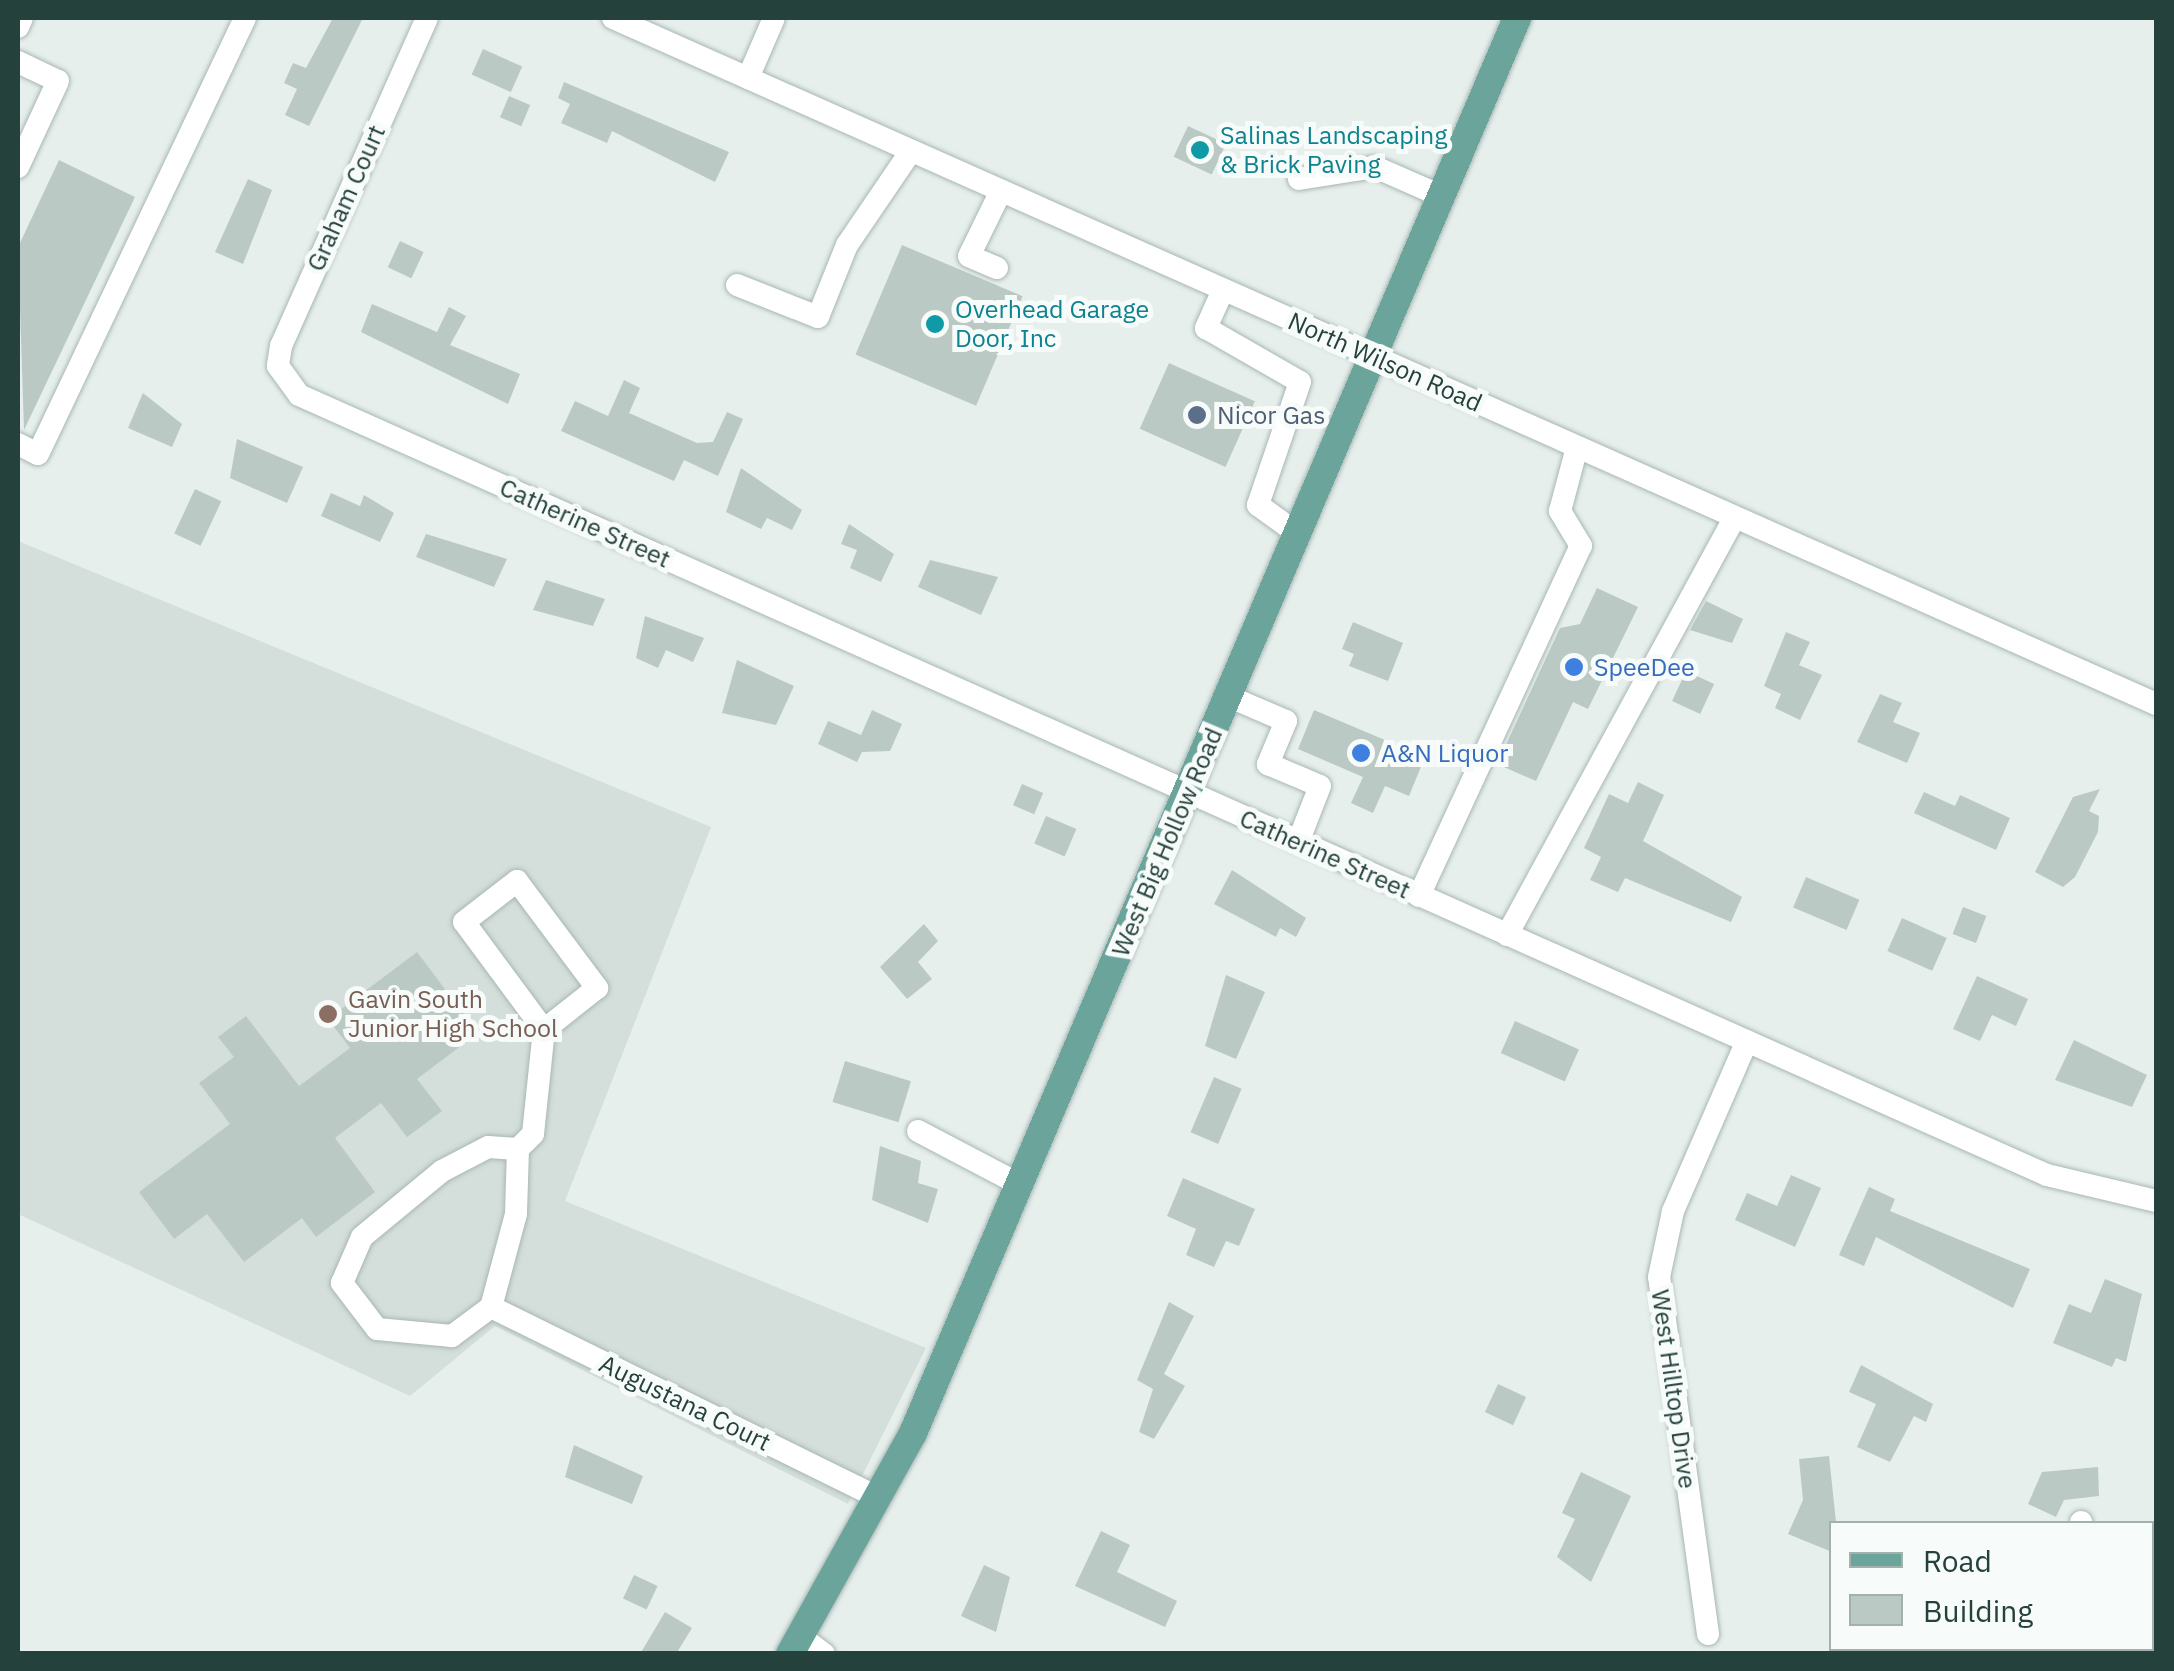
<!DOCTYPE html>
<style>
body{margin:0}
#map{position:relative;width:2174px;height:1671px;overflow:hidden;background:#e6efec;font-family:"IBM Plex Sans",sans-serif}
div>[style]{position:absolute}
.built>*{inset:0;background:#d4dedb}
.building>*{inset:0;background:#bbc9c5;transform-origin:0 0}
.roads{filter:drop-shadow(0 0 2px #a8b7b4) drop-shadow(0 0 2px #a8b7b4)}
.minor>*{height:22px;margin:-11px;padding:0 11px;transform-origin:11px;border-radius:11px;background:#fff}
.major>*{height:28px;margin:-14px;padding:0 14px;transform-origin:14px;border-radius:14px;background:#6ba49b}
.dots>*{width:28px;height:28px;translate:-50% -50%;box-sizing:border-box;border:5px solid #f7fbf9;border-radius:50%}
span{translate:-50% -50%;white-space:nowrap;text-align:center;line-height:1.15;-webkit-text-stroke:10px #f7fbf9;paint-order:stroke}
.culture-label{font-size:25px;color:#0d838f}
.left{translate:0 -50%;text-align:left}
.street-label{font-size:25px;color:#24413c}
.service-label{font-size:25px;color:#4e5e75}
.shop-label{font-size:25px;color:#366cbe}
.education-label{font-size:25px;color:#785e54}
.frame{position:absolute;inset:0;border:20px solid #24413c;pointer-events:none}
.legend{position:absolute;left:1829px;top:1521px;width:325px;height:130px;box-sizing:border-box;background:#f7fbf9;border:2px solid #a3b1ad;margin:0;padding:12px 18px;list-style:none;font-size:30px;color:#24413c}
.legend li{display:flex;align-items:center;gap:20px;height:50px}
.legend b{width:50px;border:2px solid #a3b1ad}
</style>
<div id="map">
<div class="built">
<div style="clip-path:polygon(18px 541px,711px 827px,565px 1201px,926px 1348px,848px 1504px,495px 1326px,410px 1396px,18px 1214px)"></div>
</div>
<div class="building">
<div style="clip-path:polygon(333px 18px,363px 18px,309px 126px,285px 115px,297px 89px,284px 83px,293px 63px,306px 68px)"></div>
<div style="left:483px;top:49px;width:43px;height:28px;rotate:24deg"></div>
<div style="clip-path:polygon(564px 82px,729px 152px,715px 182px,612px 131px,607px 143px,561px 123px,570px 104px,558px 98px)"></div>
<div style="left:509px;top:96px;width:23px;height:23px;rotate:23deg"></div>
<div style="left:1188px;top:126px;width:42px;height:34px;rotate:25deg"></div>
<div style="clip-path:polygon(59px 160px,135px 197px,24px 430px,18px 247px)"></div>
<div style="clip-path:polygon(248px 179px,272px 190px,243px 264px,215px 252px)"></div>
<div style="left:400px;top:241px;width:26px;height:29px;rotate:25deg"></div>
<div style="left:902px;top:245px;width:131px;height:119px;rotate:23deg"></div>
<div style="clip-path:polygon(372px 304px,437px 332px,449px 307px,466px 316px,450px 345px,520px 374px,508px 404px,361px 332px)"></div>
<div style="left:1169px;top:363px;width:94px;height:72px;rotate:24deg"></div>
<div style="clip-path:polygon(624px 380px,640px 388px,629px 413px,697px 443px,713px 442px,727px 412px,743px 419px,718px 476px,684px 460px,674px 481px,561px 431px,575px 401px,608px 416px)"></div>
<div style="clip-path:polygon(143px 393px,182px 424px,172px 447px,128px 428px)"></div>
<div style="clip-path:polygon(237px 439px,303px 467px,287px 503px,230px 478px)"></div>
<div style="clip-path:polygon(741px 468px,802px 510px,792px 530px,767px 518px,761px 529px,726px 512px)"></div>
<div style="left:195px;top:489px;width:29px;height:49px;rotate:25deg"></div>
<div style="clip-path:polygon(331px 493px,360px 506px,364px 495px,394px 513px,380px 542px,321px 516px)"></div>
<div style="clip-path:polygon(849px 524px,894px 554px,881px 582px,850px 568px,857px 550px,841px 544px)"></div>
<div style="clip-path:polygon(426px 534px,507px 559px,494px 587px,416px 557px)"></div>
<div style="clip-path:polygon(930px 560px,998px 577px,981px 615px,918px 587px)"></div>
<div style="clip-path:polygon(546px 580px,605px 599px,593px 626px,533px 610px)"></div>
<div style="clip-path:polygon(1597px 588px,1638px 607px,1588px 709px,1573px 702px,1536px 781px,1497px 764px,1560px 628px,1580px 624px)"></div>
<div style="clip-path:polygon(1706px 601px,1743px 619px,1732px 643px,1690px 630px)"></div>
<div style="clip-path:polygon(645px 616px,704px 638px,693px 662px,666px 650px,658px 668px,636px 658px)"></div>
<div style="clip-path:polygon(1353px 622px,1403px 643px,1388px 681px,1349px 666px,1354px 654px,1342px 649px)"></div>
<div style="clip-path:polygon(1786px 632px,1810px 642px,1799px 665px,1822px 675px,1800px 720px,1775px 708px,1781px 694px,1764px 686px)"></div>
<div style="clip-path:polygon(737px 660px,794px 686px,776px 725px,722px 713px)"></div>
<div style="left:1686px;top:671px;width:31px;height:33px;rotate:25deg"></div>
<div style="clip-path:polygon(1880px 694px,1902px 703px,1893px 722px,1920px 733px,1907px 763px,1857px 742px)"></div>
<div style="clip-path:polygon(872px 710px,902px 724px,890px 751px,862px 752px,857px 762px,818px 744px,828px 721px,861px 735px)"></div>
<div style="clip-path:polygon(1314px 710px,1425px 757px,1409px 796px,1385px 786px,1373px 813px,1351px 803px,1363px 777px,1298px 749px)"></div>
<div style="clip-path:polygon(1638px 782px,1664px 795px,1643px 841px,1742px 897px,1731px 922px,1625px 878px,1618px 892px,1590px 880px,1601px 857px,1584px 848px,1609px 794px,1628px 803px)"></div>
<div style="left:1022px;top:784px;width:23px;height:23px;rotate:23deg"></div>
<div style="clip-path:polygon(2100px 789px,2089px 811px,2099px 816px,2098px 832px,2075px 877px,2063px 887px,2035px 872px,2073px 797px)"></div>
<div style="clip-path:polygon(1924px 792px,1955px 806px,1960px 795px,2010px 818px,1996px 850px,1914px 813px)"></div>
<div style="left:1046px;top:816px;width:33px;height:30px;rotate:23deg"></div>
<div style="clip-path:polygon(1232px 870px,1306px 918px,1296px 937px,1280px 928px,1276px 937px,1214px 904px)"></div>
<div style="left:1806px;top:877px;width:58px;height:33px;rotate:23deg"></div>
<div style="left:1963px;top:907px;width:25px;height:29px;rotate:21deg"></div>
<div style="left:1902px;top:918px;width:49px;height:36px;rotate:24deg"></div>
<div style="clip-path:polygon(924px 924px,938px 941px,918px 962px,932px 979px,907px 999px,880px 967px)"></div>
<div style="clip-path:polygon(417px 952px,478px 1033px,417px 1079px,442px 1111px,407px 1137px,381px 1103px,335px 1138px,375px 1192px,316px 1237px,302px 1218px,244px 1262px,207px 1214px,174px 1239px,139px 1192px,230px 1124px,199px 1083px,234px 1057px,218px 1037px,246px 1016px,299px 1086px,350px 1048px,328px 1019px)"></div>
<div style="clip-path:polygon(1226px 975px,1265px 992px,1236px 1059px,1205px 1046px)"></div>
<div style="clip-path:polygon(1977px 976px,2028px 999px,2016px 1026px,1992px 1015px,1980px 1041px,1953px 1029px)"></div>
<div style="left:1515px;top:1021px;width:70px;height:35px;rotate:24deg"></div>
<div style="clip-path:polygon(2074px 1040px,2147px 1075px,2132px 1107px,2055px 1080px)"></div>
<div style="left:845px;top:1061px;width:69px;height:43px;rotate:17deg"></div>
<div style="left:1214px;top:1077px;width:30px;height:60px;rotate:23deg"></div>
<div style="clip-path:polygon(880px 1146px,921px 1161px,918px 1183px,938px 1189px,928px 1223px,872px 1200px)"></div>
<div style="clip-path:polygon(1791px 1175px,1821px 1188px,1795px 1247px,1735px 1220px,1747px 1193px,1777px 1206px)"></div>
<div style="clip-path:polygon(1183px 1178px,1255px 1209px,1239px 1246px,1226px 1241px,1214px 1267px,1186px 1255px,1196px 1229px,1167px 1216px)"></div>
<div style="clip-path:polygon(1869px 1187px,1895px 1199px,1890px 1211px,2030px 1269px,2013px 1308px,1876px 1237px,1864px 1266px,1839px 1255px)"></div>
<div style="clip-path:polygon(2105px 1279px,2142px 1294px,2126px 1362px,2116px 1358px,2112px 1367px,2053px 1343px,2069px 1304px,2091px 1313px)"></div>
<div style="clip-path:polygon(1169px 1302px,1194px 1316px,1164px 1374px,1185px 1386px,1154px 1439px,1139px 1432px,1153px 1389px,1137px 1380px)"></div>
<div style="clip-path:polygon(1861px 1365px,1933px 1404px,1926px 1422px,1914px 1416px,1890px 1462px,1857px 1447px,1876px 1404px,1849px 1392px)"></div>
<div style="left:1498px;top:1384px;width:31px;height:31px;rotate:25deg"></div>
<div style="clip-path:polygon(574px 1445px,643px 1476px,632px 1504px,565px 1477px)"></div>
<div style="clip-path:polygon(1829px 1456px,1836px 1522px,1832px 1552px,1788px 1534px,1803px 1500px,1799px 1459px)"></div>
<div style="clip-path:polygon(2098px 1467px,2099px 1496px,2064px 1500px,2056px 1517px,2028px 1504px,2042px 1472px)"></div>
<div style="clip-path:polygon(1581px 1472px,1631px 1496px,1591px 1582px,1557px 1557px,1575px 1519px,1562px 1513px)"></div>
<div style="clip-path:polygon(1101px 1531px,1130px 1545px,1117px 1572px,1177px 1601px,1165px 1627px,1075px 1586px)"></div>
<div style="clip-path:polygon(984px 1565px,1010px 1577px,996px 1632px,961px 1616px)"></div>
<div style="left:634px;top:1575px;width:26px;height:26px;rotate:25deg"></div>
<div style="clip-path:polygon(665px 1612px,692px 1628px,676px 1654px,640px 1654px)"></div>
</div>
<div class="roads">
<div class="minor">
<div style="left:427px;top:18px;width:359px;rotate:114deg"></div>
<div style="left:281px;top:346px;width:20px;rotate:99deg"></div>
<div style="left:278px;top:366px;width:36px;rotate:54deg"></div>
<div style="left:299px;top:395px;width:1914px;rotate:24.05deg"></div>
<div style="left:2047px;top:1175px;width:112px;rotate:13.4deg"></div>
<div style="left:613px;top:18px;width:1689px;rotate:23.97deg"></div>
<div style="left:18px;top:27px;width:10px;rotate:-66deg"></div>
<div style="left:18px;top:62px;width:44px;rotate:25.4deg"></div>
<div style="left:58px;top:81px;width:95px;rotate:114.9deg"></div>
<div style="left:748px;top:78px;width:65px;rotate:-66.6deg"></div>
<div style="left:1299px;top:179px;width:77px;rotate:-9deg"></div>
<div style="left:1375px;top:167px;width:72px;rotate:23.7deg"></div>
<div style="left:997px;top:268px;width:30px;rotate:-157deg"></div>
<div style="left:969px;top:256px;width:72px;rotate:-63.8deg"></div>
<div style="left:737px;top:285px;width:87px;rotate:21.6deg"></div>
<div style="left:818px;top:317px;width:78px;rotate:-68.1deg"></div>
<div style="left:847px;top:245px;width:114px;rotate:-55.8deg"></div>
<div style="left:1223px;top:290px;width:42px;rotate:114.1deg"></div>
<div style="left:1206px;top:328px;width:108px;rotate:29.9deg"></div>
<div style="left:1300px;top:382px;width:130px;rotate:108.9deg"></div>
<div style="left:1258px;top:505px;width:49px;rotate:35.9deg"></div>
<div style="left:18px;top:444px;width:22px;rotate:27deg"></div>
<div style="left:38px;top:454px;width:483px;rotate:-64.6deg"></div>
<div style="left:1230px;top:697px;width:61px;rotate:23.2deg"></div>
<div style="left:1286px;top:721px;width:47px;rotate:112.7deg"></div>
<div style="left:1268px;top:764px;width:56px;rotate:22.9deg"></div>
<div style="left:1320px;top:786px;width:60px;rotate:111.4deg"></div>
<div style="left:1419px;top:896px;width:386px;rotate:-65.2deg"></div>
<div style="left:1581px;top:546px;width:41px;rotate:-121deg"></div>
<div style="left:1560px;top:511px;width:66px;rotate:-75.1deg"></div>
<div style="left:1507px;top:935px;width:476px;rotate:-61.4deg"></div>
<div style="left:918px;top:1131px;width:116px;rotate:27.7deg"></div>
<div style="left:488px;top:1147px;width:30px;rotate:4deg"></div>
<div style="left:518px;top:1149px;width:65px;rotate:91.8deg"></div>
<div style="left:516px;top:1214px;width:96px;rotate:105deg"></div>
<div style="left:491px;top:1307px;width:49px;rotate:143.4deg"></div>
<div style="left:452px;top:1336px;width:75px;rotate:-174.7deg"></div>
<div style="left:377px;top:1329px;width:58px;rotate:-127.3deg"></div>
<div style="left:342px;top:1283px;width:50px;rotate:-66.5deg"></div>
<div style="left:362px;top:1237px;width:104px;rotate:-39.5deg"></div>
<div style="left:442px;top:1171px;width:52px;rotate:-27.6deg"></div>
<div style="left:518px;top:1149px;width:21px;rotate:-45deg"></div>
<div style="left:533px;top:1134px;width:105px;rotate:-84deg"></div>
<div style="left:544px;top:1030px;width:134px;rotate:-126.5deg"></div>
<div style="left:464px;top:922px;width:67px;rotate:-37.7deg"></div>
<div style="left:517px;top:881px;width:134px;rotate:53.2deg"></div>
<div style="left:597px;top:988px;width:68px;rotate:141.6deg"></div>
<div style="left:491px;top:1307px;width:432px;rotate:26.2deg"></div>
<div style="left:2081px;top:1522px;width:2px;rotate:63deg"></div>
<div style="left:2152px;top:1559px;width:6px;rotate:-45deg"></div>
<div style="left:1708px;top:1634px;width:360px;rotate:-97.8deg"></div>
<div style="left:1659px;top:1277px;width:67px;rotate:-78deg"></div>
<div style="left:1673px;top:1211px;width:185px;rotate:-66.5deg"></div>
<div style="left:800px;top:1636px;width:30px;rotate:37deg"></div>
</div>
<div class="major">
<div style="left:790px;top:1654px;width:253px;rotate:-60.9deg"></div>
<div style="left:913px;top:1433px;width:1539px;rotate:-66.88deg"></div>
</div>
</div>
<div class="dots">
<div style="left:1200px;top:150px;background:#0f9aa8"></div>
<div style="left:935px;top:324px;background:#0f9aa8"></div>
<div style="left:1197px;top:415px;background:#5c6f8a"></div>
<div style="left:1574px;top:667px;background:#3f7fe0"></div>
<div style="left:1361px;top:753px;background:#3f7fe0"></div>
<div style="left:328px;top:1014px;background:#8d6e63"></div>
</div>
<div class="culture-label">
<span class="left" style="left:1220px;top:150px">Salinas Landscaping<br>&amp; Brick Paving</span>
<span class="left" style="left:955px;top:324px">Overhead Garage<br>Door, Inc</span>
</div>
<div class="street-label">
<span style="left:346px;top:198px;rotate:-66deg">Graham Court</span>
<span style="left:1385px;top:362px;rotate:24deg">North Wilson Road</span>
<span style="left:585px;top:523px;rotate:24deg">Catherine Street</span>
<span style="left:1167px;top:842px;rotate:-67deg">West Big Hollow Road</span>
<span style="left:1325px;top:854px;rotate:24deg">Catherine Street</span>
<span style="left:1674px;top:1389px;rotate:82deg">West Hilltop Drive</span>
<span style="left:685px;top:1403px;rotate:26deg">Augustana Court</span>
</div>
<div class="service-label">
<span class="left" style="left:1217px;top:415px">Nicor Gas</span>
</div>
<div class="shop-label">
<span class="left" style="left:1594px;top:667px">SpeeDee</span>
<span class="left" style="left:1381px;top:753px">A&amp;N Liquor</span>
</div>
<div class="education-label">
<span class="left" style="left:348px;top:1014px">Gavin South<br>Junior High School</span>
</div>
<div class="frame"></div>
<ul class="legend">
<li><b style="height:12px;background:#6ba49b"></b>Road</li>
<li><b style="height:28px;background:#bbc9c5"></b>Building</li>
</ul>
</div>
